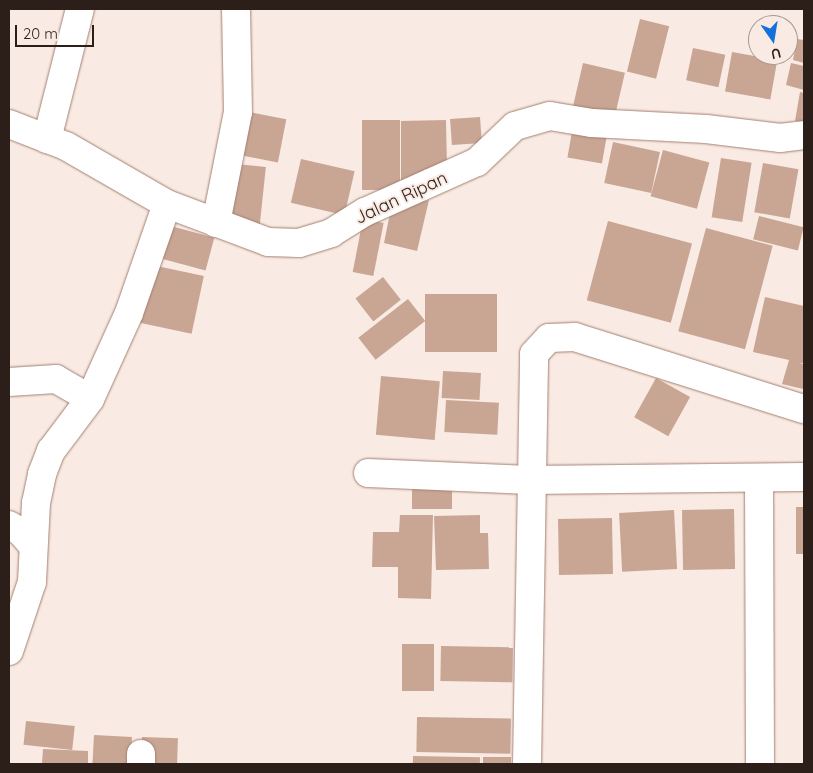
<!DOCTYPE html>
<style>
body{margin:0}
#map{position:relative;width:813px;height:773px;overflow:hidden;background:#f9eae3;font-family:Quicksand,sans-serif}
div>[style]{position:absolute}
.building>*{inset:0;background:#c9a594;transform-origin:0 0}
.roads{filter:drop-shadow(0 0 1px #a38071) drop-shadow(0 0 1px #a38071)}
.street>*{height:28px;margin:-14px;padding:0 14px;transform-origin:14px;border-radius:14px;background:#fff}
span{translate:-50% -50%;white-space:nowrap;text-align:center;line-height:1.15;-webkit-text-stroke:4px #f9eae3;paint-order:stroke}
.street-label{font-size:18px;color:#2c1e18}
.frame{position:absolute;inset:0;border:10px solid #2c1e18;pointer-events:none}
.north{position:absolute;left:748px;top:15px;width:50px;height:50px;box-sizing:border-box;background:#f9eae3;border:1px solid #a79892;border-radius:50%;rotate:167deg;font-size:14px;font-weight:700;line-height:20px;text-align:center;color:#2c1e18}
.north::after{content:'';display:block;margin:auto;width:18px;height:22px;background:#1271da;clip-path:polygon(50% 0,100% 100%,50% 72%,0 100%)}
.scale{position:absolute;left:15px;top:25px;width:79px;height:22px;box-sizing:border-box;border:2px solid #2c1e18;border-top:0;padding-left:6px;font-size:15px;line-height:18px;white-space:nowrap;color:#2c1e18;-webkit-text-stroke:4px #f9eae3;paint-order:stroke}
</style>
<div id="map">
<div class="building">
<div style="left:640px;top:19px;width:30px;height:54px;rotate:14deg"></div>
<div style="clip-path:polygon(797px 39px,804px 40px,804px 63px,793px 60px)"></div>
<div style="left:693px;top:48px;width:33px;height:33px;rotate:12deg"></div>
<div style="left:732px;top:52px;width:46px;height:40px;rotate:10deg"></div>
<div style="left:583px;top:63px;width:43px;height:47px;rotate:13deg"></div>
<div style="clip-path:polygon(791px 63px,804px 66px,804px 90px,786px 85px)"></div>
<div style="clip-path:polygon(800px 92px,804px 93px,804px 122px,795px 121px)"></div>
<div style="left:249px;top:112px;width:38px;height:44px;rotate:11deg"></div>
<div style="left:480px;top:117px;width:26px;height:30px;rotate:86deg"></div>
<div style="left:362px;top:120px;width:38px;height:70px"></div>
<div style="clip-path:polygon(446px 120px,447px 169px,424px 169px,424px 180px,401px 180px,401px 121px)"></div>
<div style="left:573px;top:126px;width:35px;height:32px;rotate:10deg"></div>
<div style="left:613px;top:142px;width:48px;height:42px;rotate:12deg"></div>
<div style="left:663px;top:150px;width:48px;height:48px;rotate:15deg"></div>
<div style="left:721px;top:158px;width:31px;height:60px;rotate:9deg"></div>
<div style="left:301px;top:159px;width:55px;height:45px;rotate:13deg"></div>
<div style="left:763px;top:163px;width:36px;height:50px;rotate:10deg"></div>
<div style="left:237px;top:164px;width:29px;height:59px;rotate:6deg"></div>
<div style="clip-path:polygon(429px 200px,417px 251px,384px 243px,391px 208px)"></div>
<div style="left:759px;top:216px;width:46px;height:24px;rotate:14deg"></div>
<div style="left:363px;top:219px;width:21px;height:54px;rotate:11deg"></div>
<div style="left:608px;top:221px;width:87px;height:82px;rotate:15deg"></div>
<div style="left:167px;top:225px;width:49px;height:34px;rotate:15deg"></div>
<div style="left:706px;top:228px;width:69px;height:107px;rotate:15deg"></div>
<div style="left:152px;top:265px;width:53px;height:59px;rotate:12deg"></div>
<div style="left:383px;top:277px;width:29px;height:35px;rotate:52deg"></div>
<div style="left:497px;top:294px;width:58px;height:72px;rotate:90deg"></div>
<div style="clip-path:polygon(765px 297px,804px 306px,804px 363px,799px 363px,804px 364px,803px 389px,782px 384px,789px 360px,753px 352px)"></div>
<div style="left:408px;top:299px;width:28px;height:63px;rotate:52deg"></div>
<div style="left:443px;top:371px;width:38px;height:27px;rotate:3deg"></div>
<div style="left:381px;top:376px;width:59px;height:59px;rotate:5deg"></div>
<div style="left:656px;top:378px;width:39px;height:45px;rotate:29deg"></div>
<div style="left:446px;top:400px;width:53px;height:32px;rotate:3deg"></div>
<div style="left:412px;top:483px;width:40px;height:26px"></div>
<div style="left:796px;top:507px;width:8px;height:47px"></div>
<div style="left:734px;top:509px;width:60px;height:52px;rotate:89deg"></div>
<div style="left:674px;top:510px;width:59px;height:55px;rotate:87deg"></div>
<div style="clip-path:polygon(400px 515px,433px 515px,431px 599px,398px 598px,398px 567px,372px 567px,373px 532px,399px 532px)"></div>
<div style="clip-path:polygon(480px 515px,480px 533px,488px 533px,489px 569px,436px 570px,434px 516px)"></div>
<div style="left:612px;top:518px;width:56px;height:54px;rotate:89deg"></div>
<div style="left:402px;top:644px;width:32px;height:47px"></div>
<div style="left:441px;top:646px;width:72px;height:35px;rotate:1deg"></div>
<div style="left:417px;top:717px;width:94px;height:35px;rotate:1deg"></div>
<div style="left:26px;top:721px;width:49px;height:24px;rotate:6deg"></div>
<div style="left:94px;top:735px;width:38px;height:29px;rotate:3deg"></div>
<div style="left:142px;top:737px;width:36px;height:27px;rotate:2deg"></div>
<div style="clip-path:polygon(43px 749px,88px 751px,88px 764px,42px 764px)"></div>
<div style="left:413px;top:756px;width:67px;height:8px;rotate:1deg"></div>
<div style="left:483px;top:757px;width:28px;height:7px"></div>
</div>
<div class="roads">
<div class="street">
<div style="left:9px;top:124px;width:61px;rotate:21.1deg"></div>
<div style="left:66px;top:146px;width:116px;rotate:29.9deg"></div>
<div style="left:167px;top:204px;width:108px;rotate:20.6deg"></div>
<div style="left:268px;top:242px;width:31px;rotate:2deg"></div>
<div style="left:299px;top:243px;width:34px;rotate:-17deg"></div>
<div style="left:331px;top:233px;width:40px;rotate:-32deg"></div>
<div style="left:365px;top:212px;width:123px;rotate:-24.1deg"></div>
<div style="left:477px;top:162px;width:52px;rotate:-43.5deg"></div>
<div style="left:515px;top:126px;width:36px;rotate:-16deg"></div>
<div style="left:550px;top:116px;width:43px;rotate:9.5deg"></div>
<div style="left:592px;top:123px;width:114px;rotate:3deg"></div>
<div style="left:706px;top:129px;width:75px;rotate:6.9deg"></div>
<div style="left:780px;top:138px;width:24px;rotate:-7deg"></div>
<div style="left:47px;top:139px;width:134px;rotate:-75.8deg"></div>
<div style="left:216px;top:223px;width:113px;rotate:-78.8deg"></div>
<div style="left:238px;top:112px;width:103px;rotate:-91.1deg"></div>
<div style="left:9px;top:382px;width:47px;rotate:-3.7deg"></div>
<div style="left:56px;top:379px;width:39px;rotate:30deg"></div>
<div style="left:368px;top:473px;width:161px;rotate:2.5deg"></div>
<div style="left:529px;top:480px;width:275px;rotate:-0.6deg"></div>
<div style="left:759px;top:478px;width:286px;rotate:89.8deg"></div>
<div style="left:9px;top:525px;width:14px;rotate:30deg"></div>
<div style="left:21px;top:532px;width:18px;rotate:49deg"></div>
<div style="left:9px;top:651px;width:73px;rotate:-71.6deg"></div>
<div style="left:32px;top:582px;width:79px;rotate:-87.1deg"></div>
<div style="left:36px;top:503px;width:30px;rotate:-78deg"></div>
<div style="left:42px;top:474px;width:25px;rotate:-69deg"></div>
<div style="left:51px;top:451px;width:65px;rotate:-53.1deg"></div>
<div style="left:90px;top:399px;width:94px;rotate:-65.6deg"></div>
<div style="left:129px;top:313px;width:115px;rotate:-70.8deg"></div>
<div style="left:141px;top:764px;width:10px;rotate:-90deg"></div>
<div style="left:527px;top:764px;width:410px;rotate:-89deg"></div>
<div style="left:534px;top:354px;width:22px;rotate:-47deg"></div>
<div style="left:549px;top:338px;width:26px;rotate:-2deg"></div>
<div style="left:575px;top:337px;width:240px;rotate:17.5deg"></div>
</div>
</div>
<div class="street-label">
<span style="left:401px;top:198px;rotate:-25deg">Jalan Ripan</span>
</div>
<div class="frame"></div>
<div class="north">U</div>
<div class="scale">20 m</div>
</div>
